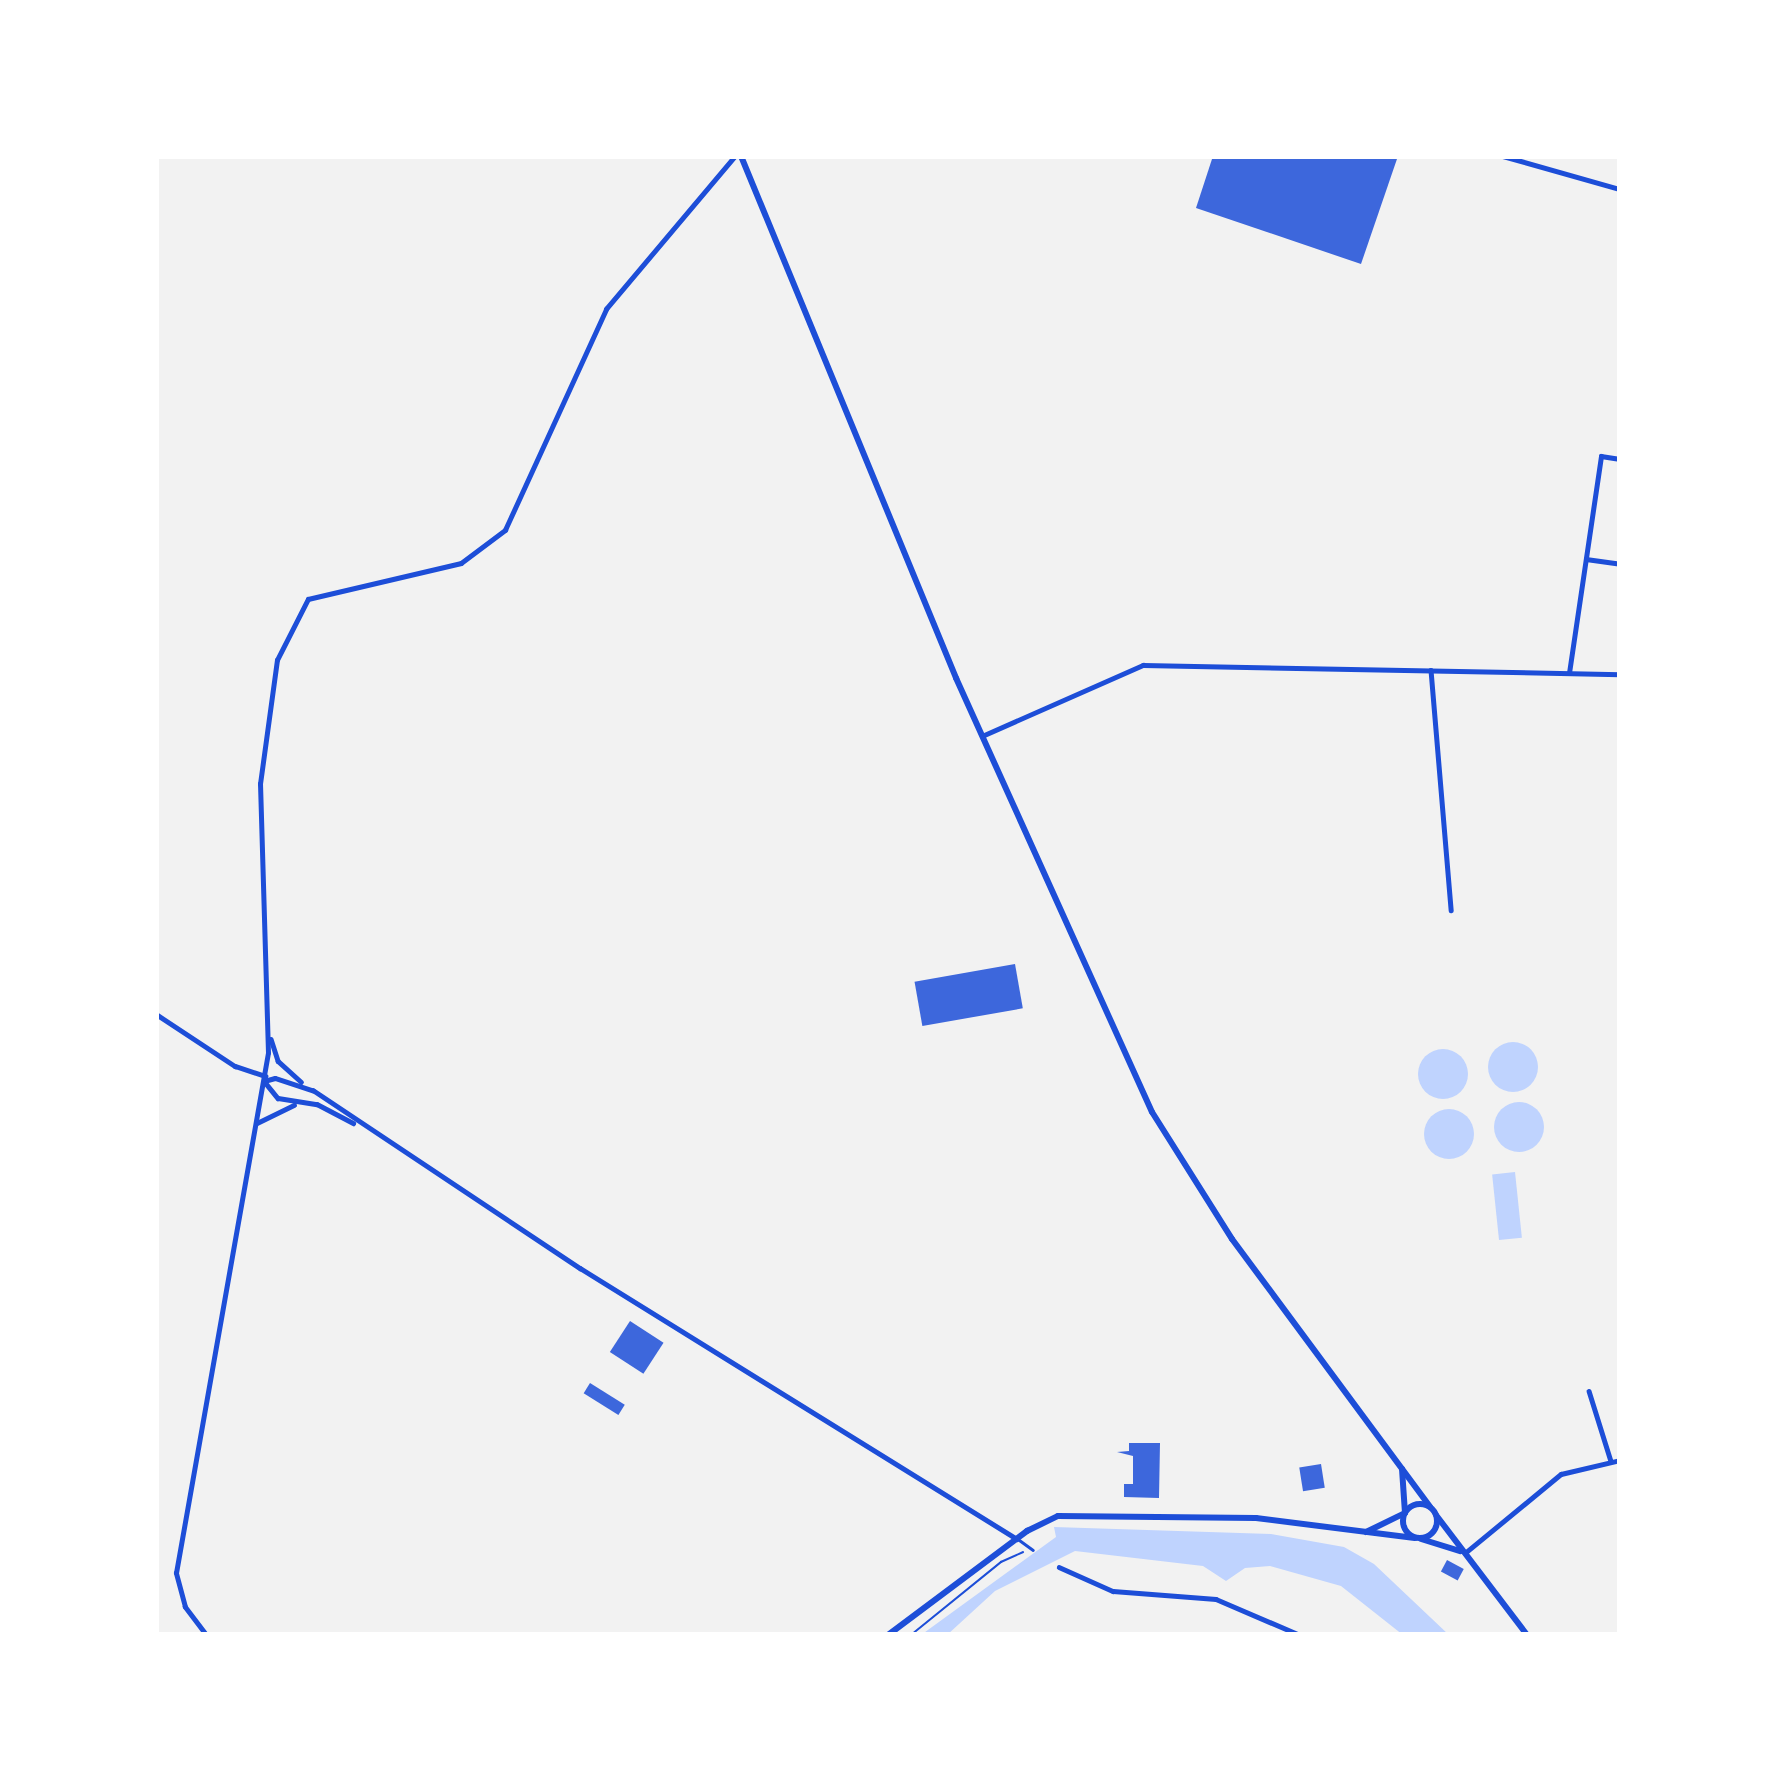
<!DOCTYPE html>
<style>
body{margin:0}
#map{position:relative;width:1776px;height:1791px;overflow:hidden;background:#f2f2f2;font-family:Helvetica,sans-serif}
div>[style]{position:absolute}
.water>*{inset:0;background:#bfd3fe;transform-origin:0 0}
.round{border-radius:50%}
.building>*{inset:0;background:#3d67dc;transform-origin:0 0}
.path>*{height:1.5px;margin:-0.75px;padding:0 0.75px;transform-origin:0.75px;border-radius:0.75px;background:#1d4ed8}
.pedestrian>*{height:3px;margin:-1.5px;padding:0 1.5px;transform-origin:1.5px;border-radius:1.5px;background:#1d4ed8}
.minor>*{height:4.5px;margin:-2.25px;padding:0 2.25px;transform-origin:2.25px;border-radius:2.25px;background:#1d4ed8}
.secondary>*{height:6px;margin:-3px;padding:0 3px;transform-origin:3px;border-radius:3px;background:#1d4ed8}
.secondary>.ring{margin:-3px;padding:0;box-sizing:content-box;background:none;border:6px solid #1d4ed8;border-radius:50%}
span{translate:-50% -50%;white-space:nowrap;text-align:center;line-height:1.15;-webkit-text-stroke:9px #fff;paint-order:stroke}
.frame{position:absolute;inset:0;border:159px solid #fff;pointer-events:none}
</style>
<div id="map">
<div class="water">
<div class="round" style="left:1488px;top:1042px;width:50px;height:50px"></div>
<div class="round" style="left:1418px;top:1049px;width:50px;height:50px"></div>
<div class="round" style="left:1494px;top:1102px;width:50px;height:50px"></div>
<div class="round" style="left:1424px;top:1109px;width:50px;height:50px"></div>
<div style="left:1515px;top:1172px;width:66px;height:23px;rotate:84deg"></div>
<div style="clip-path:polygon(1054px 1527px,1271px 1534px,1344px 1547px,1374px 1564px,1449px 1635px,1403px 1635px,1341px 1586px,1270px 1566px,1245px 1568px,1226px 1581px,1203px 1566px,1075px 1551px,995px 1591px,947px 1635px,921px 1635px,1056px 1537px)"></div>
</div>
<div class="building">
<div style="clip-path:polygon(1213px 156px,1398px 156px,1361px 264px,1196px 208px)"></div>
<div style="left:1015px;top:964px;width:45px;height:102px;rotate:80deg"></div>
<div style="left:630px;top:1321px;width:40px;height:37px;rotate:33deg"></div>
<div style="left:590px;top:1383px;width:41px;height:12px;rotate:32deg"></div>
<div style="clip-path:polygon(1129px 1443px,1160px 1443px,1159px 1498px,1124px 1497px,1124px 1484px,1133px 1484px,1133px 1456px,1117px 1452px,1129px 1451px)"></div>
<div style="left:1321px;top:1464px;width:24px;height:22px;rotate:81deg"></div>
<div style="left:1447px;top:1560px;width:19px;height:13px;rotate:28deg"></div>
</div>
<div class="path">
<div style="left:911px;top:1635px;width:116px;rotate:-39deg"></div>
<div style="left:1001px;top:1562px;width:24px;rotate:-24deg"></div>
</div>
<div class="pedestrian">
<div style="left:1019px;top:1540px;width:17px;rotate:36deg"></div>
</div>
<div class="minor">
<div style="left:1503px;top:156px;width:122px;rotate:15.8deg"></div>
<div style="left:1586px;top:559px;width:34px;rotate:8deg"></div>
<div style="left:1431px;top:670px;width:241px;rotate:85.2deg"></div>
<div style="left:1569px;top:673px;width:219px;rotate:-81.6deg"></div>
<div style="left:1601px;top:456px;width:19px;rotate:9deg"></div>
<div style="left:982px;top:736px;width:176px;rotate:-23.8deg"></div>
<div style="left:1143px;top:665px;width:477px;rotate:1.1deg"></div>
<div style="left:156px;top:1014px;width:95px;rotate:33.4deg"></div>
<div style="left:235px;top:1066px;width:32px;rotate:18deg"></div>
<div style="left:271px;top:1039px;width:23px;rotate:72deg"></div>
<div style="left:278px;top:1061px;width:31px;rotate:42deg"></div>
<div style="left:264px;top:1081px;width:11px;rotate:-15deg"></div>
<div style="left:275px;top:1078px;width:40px;rotate:18deg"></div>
<div style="left:313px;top:1090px;width:321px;rotate:33.7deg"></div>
<div style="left:580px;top:1268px;width:514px;rotate:31.8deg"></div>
<div style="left:264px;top:1081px;width:22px;rotate:51deg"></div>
<div style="left:278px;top:1098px;width:39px;rotate:9deg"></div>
<div style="left:317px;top:1104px;width:41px;rotate:27.8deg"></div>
<div style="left:257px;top:1123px;width:41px;rotate:-25.9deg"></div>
<div style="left:1589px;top:1391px;width:73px;rotate:72.6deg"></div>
<div style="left:1465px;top:1553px;width:124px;rotate:-39.5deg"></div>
<div style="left:1561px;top:1474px;width:61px;rotate:-13.3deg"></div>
<div style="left:1059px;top:1567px;width:59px;rotate:24deg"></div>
<div style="left:1113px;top:1591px;width:103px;rotate:4.4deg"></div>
<div style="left:1216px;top:1599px;width:91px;rotate:23.2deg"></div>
<div style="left:206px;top:1635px;width:35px;rotate:-127deg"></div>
<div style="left:185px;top:1607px;width:35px;rotate:-105deg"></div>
<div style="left:176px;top:1573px;width:528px;rotate:-79.97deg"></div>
<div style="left:268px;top:1053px;width:269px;rotate:-91.7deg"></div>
<div style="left:260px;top:784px;width:125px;rotate:-82.2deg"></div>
<div style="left:277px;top:660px;width:68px;rotate:-63.1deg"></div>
<div style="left:308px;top:599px;width:157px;rotate:-13.2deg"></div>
<div style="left:461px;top:563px;width:55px;rotate:-36.9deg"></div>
<div style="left:505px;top:530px;width:243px;rotate:-65.4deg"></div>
<div style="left:606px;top:309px;width:200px;rotate:-49.9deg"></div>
</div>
<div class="secondary">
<div style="left:741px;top:156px;width:565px;rotate:67.61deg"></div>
<div style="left:956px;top:678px;width:476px;rotate:65.7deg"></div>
<div style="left:1152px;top:1112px;width:150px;rotate:57.8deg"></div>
<div style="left:1232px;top:1239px;width:333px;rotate:53.5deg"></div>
<div class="ring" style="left:1403px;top:1504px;width:28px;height:28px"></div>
<div style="left:1436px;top:1515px;width:151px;rotate:52.8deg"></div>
<div style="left:1366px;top:1532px;width:43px;rotate:-26deg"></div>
<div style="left:1405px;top:1513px;width:44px;rotate:-93.9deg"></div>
<div style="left:1421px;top:1539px;width:41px;rotate:17.1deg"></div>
<div style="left:888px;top:1635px;width:174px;rotate:-36.8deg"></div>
<div style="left:1027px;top:1531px;width:34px;rotate:-26deg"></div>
<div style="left:1058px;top:1516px;width:198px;rotate:0.6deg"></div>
<div style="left:1256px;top:1518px;width:160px;rotate:7.2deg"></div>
</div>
<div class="frame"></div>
</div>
